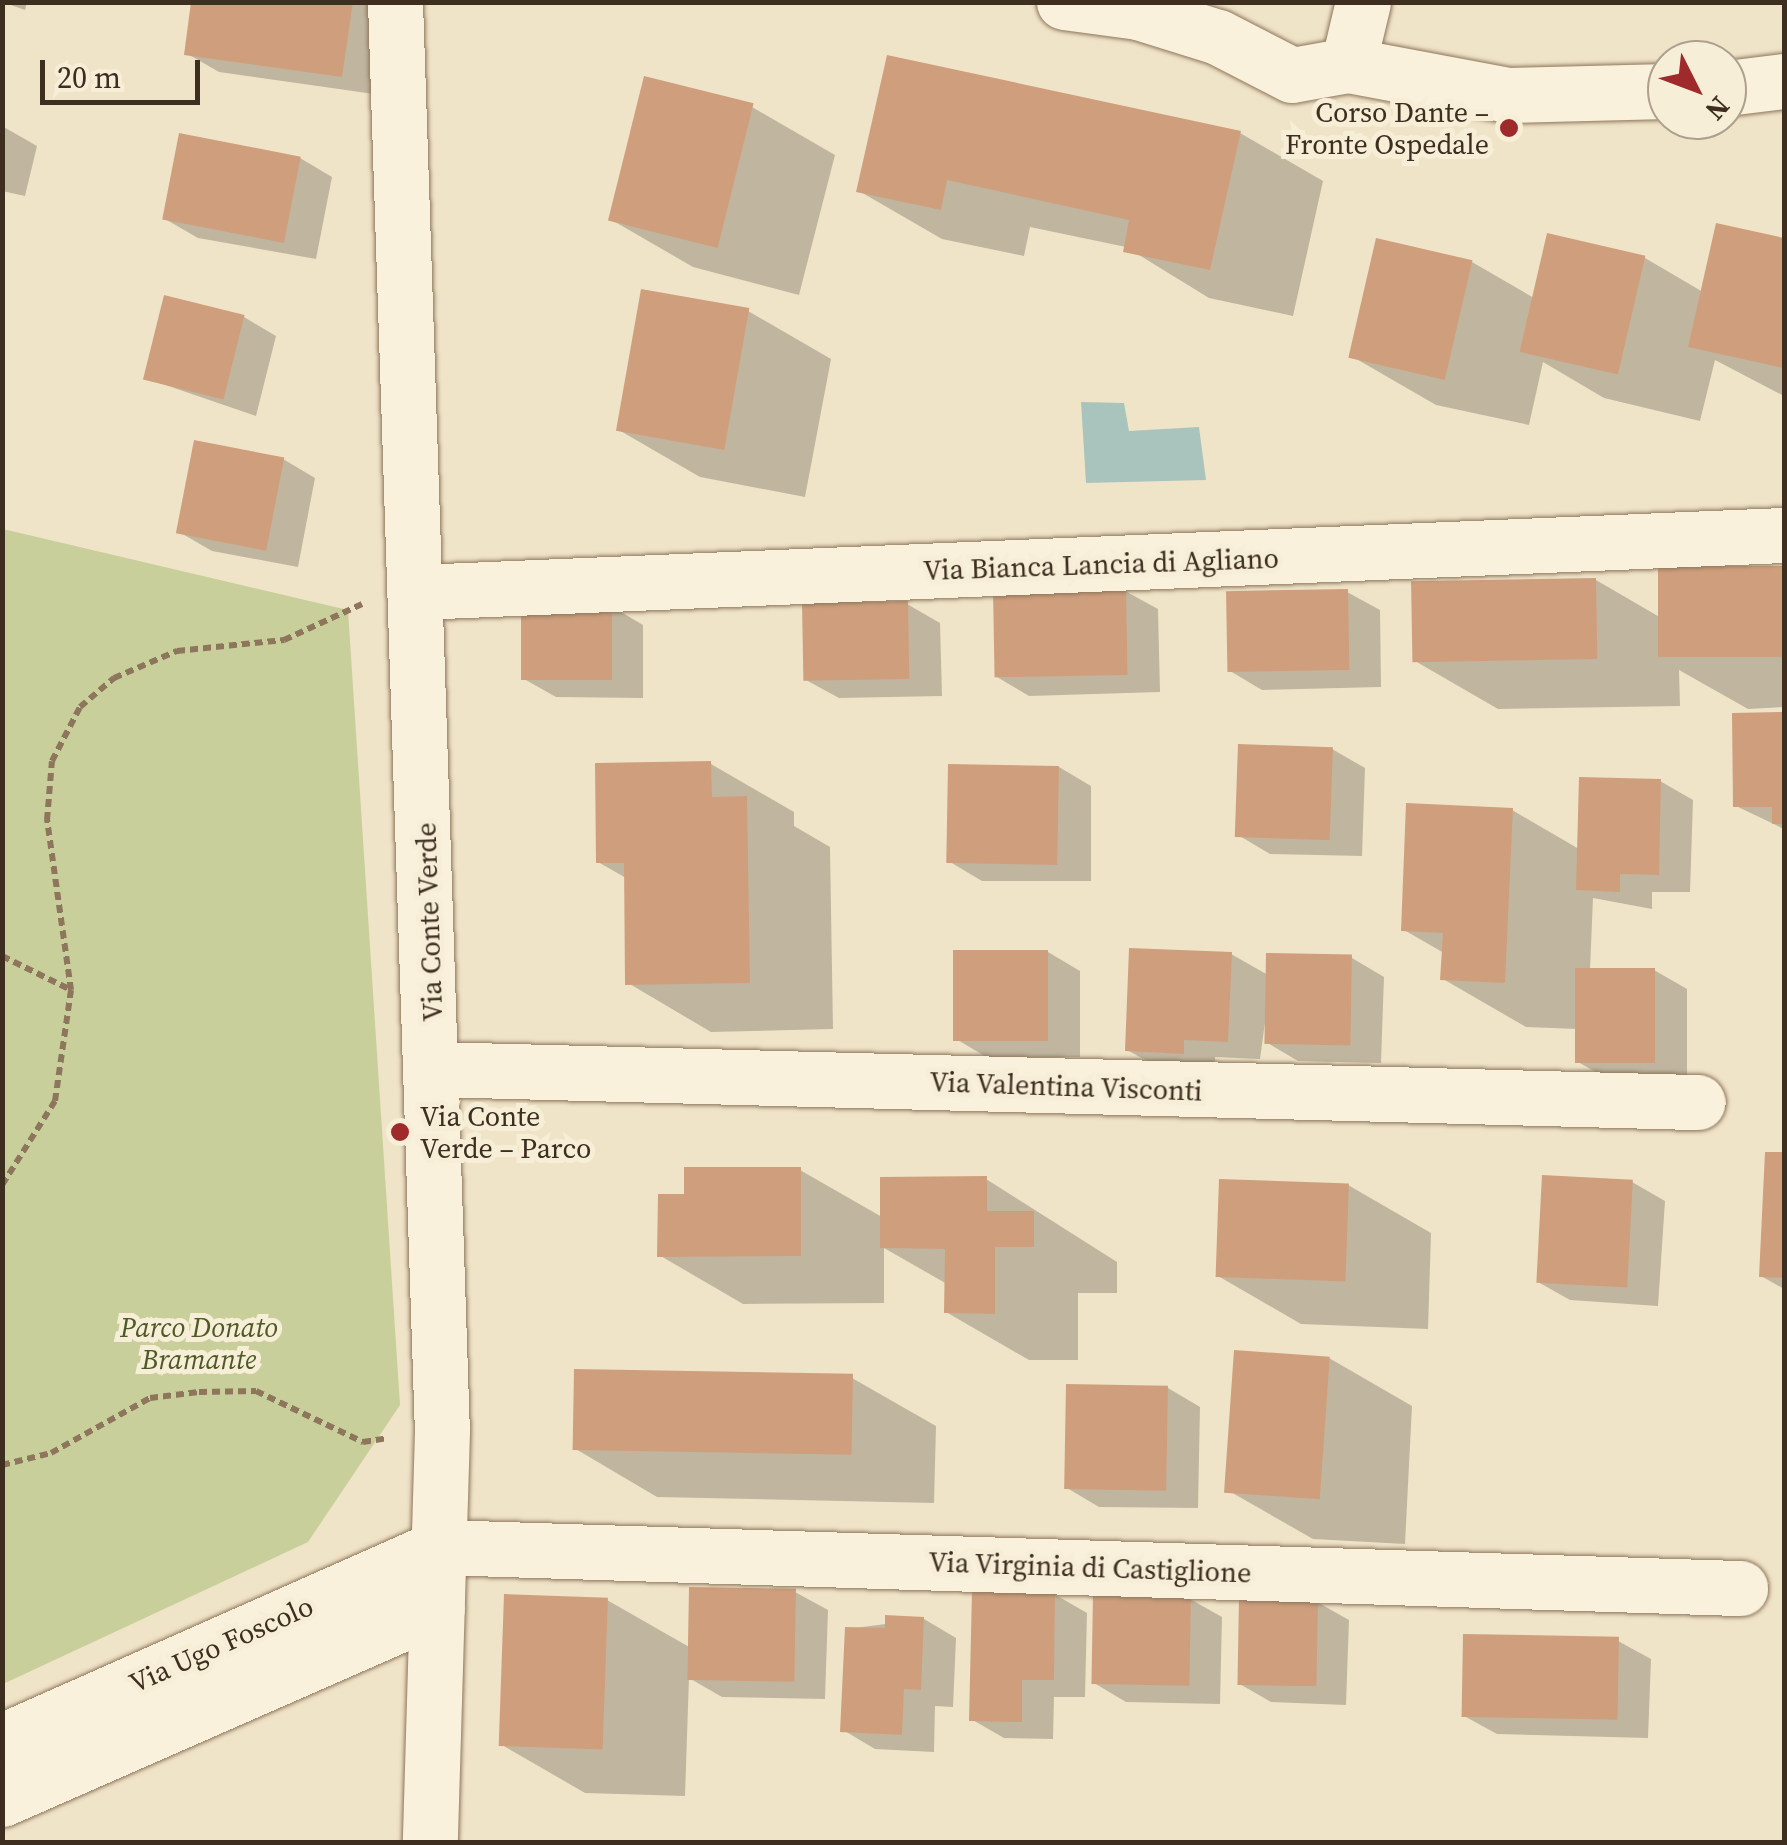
<!DOCTYPE html>
<meta charset="utf-8">
<style>
body{margin:0}
#map{position:relative;width:1787px;height:1845px;overflow:hidden;background:#f0e4c8;font-family:"Source Serif 4",serif}
div>[style]{position:absolute}
.green>*{inset:0;background:#c9cf9b}
.water>*{inset:0;background:#a9c4bc}
.shadow>*{inset:0;background:#0003}
.building>*{inset:0;background:#cf9f7d;transform-origin:0 0}
.path>*{height:6px;margin-top:-3px;transform-origin:0;background:repeating-linear-gradient(90deg,#8d765c 0 8px,transparent 0 13px)}
.roads{filter:drop-shadow(0 0 2px #8d765c) drop-shadow(0 0 2px #8d765c)}
.minor>*{height:55px;margin:-27.5px;padding:0 27.5px;transform-origin:27.5px;border-radius:27.5px;background:#faf1dc}
.dots>*{width:28px;height:28px;translate:-50% -50%;box-sizing:border-box;border:5px solid #f7eed8;border-radius:50%}
span{translate:-50% -50%;white-space:nowrap;text-align:center;line-height:1.15;-webkit-text-stroke:10px #f7eed8;paint-order:stroke}
.poi-label{font-size:28px;color:#3d2e20}
.right{translate:-100% -50%;text-align:right}
.left{translate:0 -50%;text-align:left}
.street-label{font-size:28px;color:#3d2e20}
.park-label{font-size:28px;color:#4d5a26;font-style:italic}
.frame{position:absolute;inset:0;border:5px solid #3d2e20;pointer-events:none}
.north{position:absolute;left:1647px;top:40px;width:100px;height:100px;box-sizing:border-box;background:#f7eed8;border:2px solid #ada18e;border-radius:50%;rotate:132deg;font-size:28px;font-weight:700;line-height:40px;text-align:center;color:#3d2e20}
.north::after{content:'';display:block;margin:auto;width:35px;height:45px;background:#9e2a2b;clip-path:polygon(50% 0,100% 100%,50% 72%,0 100%)}
.scale{position:absolute;left:40px;top:60px;width:160px;height:45px;box-sizing:border-box;border:5px solid #3d2e20;border-top:0;padding-left:12px;font-size:30px;line-height:35px;white-space:nowrap;color:#3d2e20;-webkit-text-stroke:8px #f7eed8;paint-order:stroke}
</style>
<div id="map">
<div class="green">
<div style="clip-path:polygon(3px 529px,348px 610px,400px 1405px,308px 1542px,3px 1684px)"></div>
</div>
<div class="water">
<div style="clip-path:polygon(1081px 402px,1124px 403px,1129px 431px,1199px 427px,1206px 480px,1086px 483px)"></div>
</div>
<div class="shadow">
<div style="clip-path:polygon(2px 2px,27px 2px,25px 10px)"></div>
<div style="clip-path:polygon(194px 2px,388px 2px,374px 94px,219px 72px,186px 53px)"></div>
<div style="clip-path:polygon(752px 107px,835px 155px,799px 295px,693px 267px,610px 219px)"></div>
<div style="clip-path:polygon(2px 126px,37px 146px,25px 196px,2px 191px)"></div>
<div style="clip-path:polygon(1240px 133px,1323px 181px,1293px 316px,1209px 298px,1126px 247px,1030px 227px,1024px 256px,942px 239px,859px 191px)"></div>
<div style="clip-path:polygon(300px 158px,332px 177px,316px 259px,198px 238px,165px 219px)"></div>
<div style="clip-path:polygon(1718px 226px,1784px 240px,1784px 396px,1715px 360px,1700px 421px,1604px 398px,1543px 362px,1529px 425px,1436px 405px,1353px 357px,1472px 262px,1534px 298px,1549px 236px,1645px 258px,1703px 292px)"></div>
<div style="clip-path:polygon(748px 311px,831px 359px,805px 497px,700px 477px,617px 429px)"></div>
<div style="clip-path:polygon(244px 317px,276px 336px,256px 416px,145px 378px)"></div>
<div style="clip-path:polygon(283px 459px,315px 478px,298px 567px,212px 551px,179px 532px)"></div>
<div style="clip-path:polygon(1784px 568px,1784px 707px,1748px 709px,1679px 670px,1680px 706px,1498px 709px,1415px 661px,1596px 580px,1663px 619px,1661px 573px)"></div>
<div style="clip-path:polygon(1125px 591px,1158px 609px,1160px 692px,1029px 696px,997px 677px)"></div>
<div style="clip-path:polygon(1347px 592px,1380px 610px,1381px 687px,1262px 690px,1230px 671px)"></div>
<div style="clip-path:polygon(907px 604px,940px 623px,942px 696px,839px 698px,806px 680px)"></div>
<div style="clip-path:polygon(611px 606px,643px 625px,643px 698px,556px 697px,524px 679px)"></div>
<div style="clip-path:polygon(1735px 715px,1784px 715px,1784px 829px,1736px 806px)"></div>
<div style="clip-path:polygon(1332px 749px,1365px 768px,1362px 856px,1270px 854px,1238px 835px)"></div>
<div style="clip-path:polygon(711px 764px,794px 812px,794px 826px,830px 847px,833px 1029px,711px 1032px,628px 983px,626px 878px,598px 862px)"></div>
<div style="clip-path:polygon(1059px 767px,1091px 786px,1091px 881px,982px 881px,950px 862px)"></div>
<div style="clip-path:polygon(1660px 781px,1693px 800px,1690px 892px,1652px 892px,1652px 909px,1593px 898px,1590px 970px,1654px 970px,1687px 989px,1687px 1080px,1610px 1080px,1578px 1062px,1577px 1029px,1526px 1027px,1443px 979px,1444px 953px,1404px 930px,1512px 810px,1579px 849px)"></div>
<div style="clip-path:polygon(1048px 952px,1080px 971px,1080px 1057px,988px 1058px,956px 1039px)"></div>
<div style="clip-path:polygon(1231px 954px,1268px 975px,1352px 958px,1384px 977px,1381px 1063px,1298px 1061px,1266px 1042px,1267px 1008px,1260px 1059px,1215px 1057px,1215px 1071px,1160px 1068px,1127px 1050px)"></div>
<div style="clip-path:polygon(1767px 1154px,1784px 1155px,1784px 1289px,1761px 1276px)"></div>
<div style="clip-path:polygon(800px 1170px,882px 1217px,986px 1179px,1117px 1262px,1117px 1293px,1078px 1293px,1078px 1360px,1029px 1360px,946px 1312px,947px 1284px,884px 1248px,884px 1303px,743px 1304px,659px 1255px,686px 1196px)"></div>
<div style="clip-path:polygon(1632px 1182px,1665px 1201px,1658px 1306px,1570px 1300px,1538px 1282px)"></div>
<div style="clip-path:polygon(1348px 1185px,1431px 1233px,1428px 1329px,1301px 1324px,1218px 1276px)"></div>
<div style="clip-path:polygon(1329px 1358px,1412px 1406px,1405px 1544px,1313px 1539px,1229px 1491px)"></div>
<div style="clip-path:polygon(852px 1378px,936px 1426px,934px 1503px,657px 1497px,574px 1448px)"></div>
<div style="clip-path:polygon(1168px 1388px,1200px 1407px,1198px 1508px,1099px 1507px,1067px 1488px)"></div>
<div style="clip-path:polygon(795px 1592px,828px 1610px,825px 1699px,722px 1697px,689px 1678px,685px 1796px,585px 1793px,502px 1745px,607px 1600px,691px 1648px)"></div>
<div style="clip-path:polygon(1054px 1594px,1087px 1613px,1085px 1697px,1054px 1697px,1053px 1739px,1004px 1738px,971px 1719px)"></div>
<div style="clip-path:polygon(1190px 1599px,1222px 1617px,1220px 1704px,1126px 1702px,1094px 1683px)"></div>
<div style="clip-path:polygon(1317px 1602px,1349px 1620px,1346px 1705px,1271px 1702px,1238px 1683px)"></div>
<div style="clip-path:polygon(924px 1619px,956px 1638px,953px 1707px,935px 1706px,934px 1752px,875px 1749px,843px 1730px,847px 1629px)"></div>
<div style="clip-path:polygon(1618px 1641px,1651px 1659px,1648px 1738px,1497px 1734px,1464px 1716px)"></div>
</div>
<div class="building">
<div style="clip-path:polygon(191px 2px,353px 2px,342px 77px,184px 55px)"></div>
<div style="clip-path:polygon(887px 55px,1241px 131px,1210px 270px,1123px 252px,1129px 220px,947px 180px,941px 210px,856px 192px)"></div>
<div style="left:644px;top:76px;width:113px;height:149px;rotate:14deg"></div>
<div style="left:179px;top:133px;width:124px;height:88px;rotate:11deg"></div>
<div style="clip-path:polygon(1716px 223px,1784px 238px,1784px 368px,1688px 347px)"></div>
<div style="left:1547px;top:233px;width:101px;height:122px;rotate:13deg"></div>
<div style="left:1376px;top:238px;width:99px;height:123px;rotate:13deg"></div>
<div style="left:641px;top:289px;width:110px;height:144px;rotate:10deg"></div>
<div style="left:164px;top:295px;width:83px;height:87px;rotate:14deg"></div>
<div style="left:194px;top:440px;width:92px;height:95px;rotate:11deg"></div>
<div style="left:1784px;top:566px;width:91px;height:126px;rotate:90deg"></div>
<div style="left:1596px;top:578px;width:81px;height:185px;rotate:89deg"></div>
<div style="left:1126px;top:588px;width:87px;height:133px;rotate:89deg"></div>
<div style="left:1348px;top:589px;width:81px;height:122px;rotate:89deg"></div>
<div style="left:908px;top:601px;width:78px;height:106px;rotate:89deg"></div>
<div style="left:521px;top:603px;width:91px;height:77px"></div>
<div style="clip-path:polygon(1784px 712px,1784px 824px,1772px 824px,1772px 807px,1733px 807px,1732px 713px)"></div>
<div style="left:1238px;top:744px;width:95px;height:93px;rotate:2deg"></div>
<div style="clip-path:polygon(711px 761px,712px 797px,747px 796px,750px 983px,625px 985px,624px 863px,596px 863px,595px 763px)"></div>
<div style="left:948px;top:764px;width:111px;height:99px;rotate:1deg"></div>
<div style="clip-path:polygon(1579px 777px,1661px 779px,1659px 875px,1620px 874px,1620px 892px,1576px 890px)"></div>
<div style="clip-path:polygon(1406px 803px,1513px 808px,1505px 983px,1440px 980px,1443px 933px,1401px 931px)"></div>
<div style="clip-path:polygon(1129px 948px,1232px 952px,1228px 1042px,1184px 1040px,1184px 1054px,1125px 1051px)"></div>
<div style="left:953px;top:950px;width:95px;height:91px"></div>
<div style="left:1266px;top:953px;width:86px;height:91px;rotate:1deg"></div>
<div style="left:1575px;top:968px;width:80px;height:95px"></div>
<div style="clip-path:polygon(1765px 1152px,1784px 1152px,1784px 1278px,1759px 1277px)"></div>
<div style="clip-path:polygon(684px 1167px,801px 1167px,801px 1256px,657px 1257px,658px 1194px,684px 1194px)"></div>
<div style="left:1542px;top:1175px;width:91px;height:108px;rotate:3deg"></div>
<div style="clip-path:polygon(987px 1176px,987px 1211px,1034px 1211px,1034px 1247px,995px 1247px,995px 1314px,944px 1313px,945px 1249px,880px 1248px,880px 1177px)"></div>
<div style="left:1219px;top:1179px;width:130px;height:98px;rotate:2deg"></div>
<div style="left:1234px;top:1350px;width:96px;height:143px;rotate:4deg"></div>
<div style="left:574px;top:1369px;width:279px;height:81px;rotate:1deg"></div>
<div style="left:1066px;top:1384px;width:102px;height:105px;rotate:1deg"></div>
<div style="left:689px;top:1587px;width:107px;height:93px;rotate:1deg"></div>
<div style="clip-path:polygon(972px 1590px,1055px 1591px,1054px 1680px,1022px 1680px,1022px 1722px,969px 1721px)"></div>
<div style="left:504px;top:1594px;width:104px;height:152px;rotate:2deg"></div>
<div style="left:1093px;top:1594px;width:98px;height:90px;rotate:1deg"></div>
<div style="left:1239px;top:1597px;width:79px;height:88px;rotate:1deg"></div>
<div style="clip-path:polygon(885px 1615px,924px 1617px,921px 1690px,904px 1689px,902px 1735px,840px 1732px,845px 1627px,885px 1628px)"></div>
<div style="left:1463px;top:1634px;width:156px;height:83px;rotate:1deg"></div>
</div>
<div class="path">
<div style="left:1538px;top:2px;width:98px"></div>
<div style="left:2px;top:956px;width:77px;rotate:26.2deg"></div>
<div style="left:71px;top:990px;width:112px;rotate:98.2deg"></div>
<div style="left:55px;top:1101px;width:99px;rotate:122.2deg"></div>
<div style="left:71px;top:990px;width:172px;rotate:-98deg"></div>
<div style="left:47px;top:820px;width:59px;rotate:-85.2deg"></div>
<div style="left:52px;top:761px;width:61px;rotate:-62.6deg"></div>
<div style="left:80px;top:707px;width:45px;rotate:-40.5deg"></div>
<div style="left:114px;top:678px;width:69px;rotate:-23.2deg"></div>
<div style="left:177px;top:651px;width:108px;rotate:-5.9deg"></div>
<div style="left:284px;top:640px;width:86px;rotate:-24.8deg"></div>
<div style="left:2px;top:1465px;width:50px;rotate:-13.8deg"></div>
<div style="left:51px;top:1453px;width:113px;rotate:-29.1deg"></div>
<div style="left:150px;top:1398px;width:49px;rotate:-7deg"></div>
<div style="left:199px;top:1392px;width:57px;rotate:-1deg"></div>
<div style="left:256px;top:1391px;width:119px;rotate:25.5deg"></div>
<div style="left:363px;top:1442px;width:25px;rotate:-9deg"></div>
</div>
<div class="roads">
<div class="minor">
<div style="left:395px;top:2px;width:1430px;rotate:88.12deg"></div>
<div style="left:442px;top:1431px;width:411px;rotate:91.7deg"></div>
<div style="left:1064px;top:2px;width:75px;rotate:7.7deg"></div>
<div style="left:1138px;top:12px;width:84px;rotate:17.4deg"></div>
<div style="left:1218px;top:37px;width:83px;rotate:27.2deg"></div>
<div style="left:1292px;top:75px;width:57px;rotate:-10.1deg"></div>
<div style="left:1348px;top:65px;width:163px;rotate:10.6deg"></div>
<div style="left:1508px;top:95px;width:159px;rotate:-1.4deg"></div>
<div style="left:1348px;top:65px;width:65px;rotate:-76.6deg"></div>
<div style="left:1727px;top:88px;width:57px;rotate:-7deg"></div>
<div style="left:418px;top:592px;width:1367px;rotate:-2.39deg"></div>
<div style="left:434px;top:1069px;width:1264px;rotate:1.5deg"></div>
<div style="left:2px;top:1741px;width:479px;rotate:-23.9deg"></div>
<div style="left:440px;top:1547px;width:1301px;rotate:1.81deg"></div>
<div style="left:2px;top:1799px;width:475px;rotate:-23.7deg"></div>
</div>
</div>
<div class="dots">
<div style="left:1509px;top:128px;background:#9e2a2b"></div>
<div style="left:400px;top:1132px;background:#9e2a2b"></div>
</div>
<div class="poi-label">
<span class="right" style="left:1489px;top:128px">Corso Dante –<br>Fronte Ospedale</span>
<span class="left" style="left:420px;top:1132px">Via Conte<br>Verde – Parco</span>
</div>
<div class="street-label">
<span style="left:1101px;top:564px;rotate:-2deg">Via Bianca Lancia di Agliano</span>
<span style="left:429px;top:922px;rotate:-92deg">Via Conte Verde</span>
<span style="left:1066px;top:1086px;rotate:2deg">Via Valentina Visconti</span>
<span style="left:1090px;top:1567px;rotate:2deg">Via Virginia di Castiglione</span>
<span style="left:221px;top:1644px;rotate:-24deg">Via Ugo Foscolo</span>
</div>
<div class="park-label">
<span style="left:199px;top:1343px">Parco Donato<br>Bramante</span>
</div>
<div class="frame"></div>
<div class="north">N</div>
<div class="scale">20 m</div>
</div>
